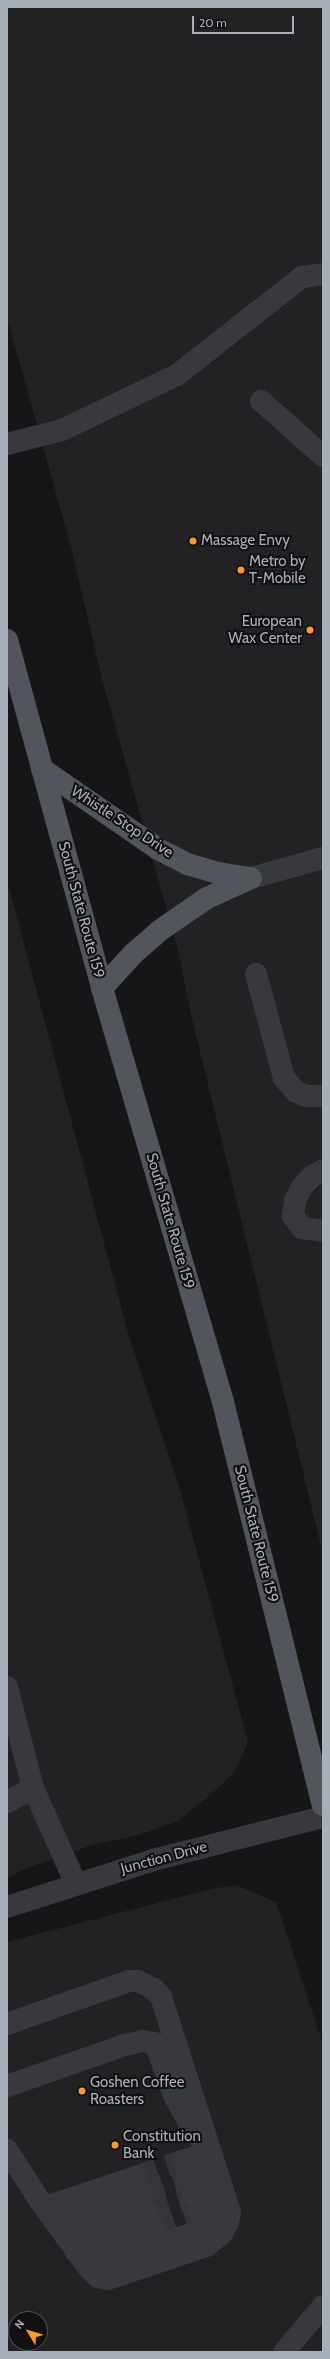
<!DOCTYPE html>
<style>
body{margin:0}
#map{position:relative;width:330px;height:2359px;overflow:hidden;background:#161618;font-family:Cabin,sans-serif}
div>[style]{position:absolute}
.built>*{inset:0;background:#222225}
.minor-tunnel>*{height:22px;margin-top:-11px;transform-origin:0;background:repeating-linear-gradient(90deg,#333538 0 22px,transparent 0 33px)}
.minor>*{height:22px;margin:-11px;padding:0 11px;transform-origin:11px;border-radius:11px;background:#37393d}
.major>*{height:22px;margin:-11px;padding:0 11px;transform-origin:11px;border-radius:11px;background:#52565c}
.dots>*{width:11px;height:11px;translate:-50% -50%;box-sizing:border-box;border:2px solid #111113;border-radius:50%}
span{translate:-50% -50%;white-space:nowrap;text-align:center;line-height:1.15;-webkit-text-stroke:4px #111113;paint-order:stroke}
.poi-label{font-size:15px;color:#a7afb9}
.left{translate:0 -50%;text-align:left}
.right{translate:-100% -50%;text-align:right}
.street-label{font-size:15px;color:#a7afb9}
.frame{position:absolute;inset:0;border:8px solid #a7afb9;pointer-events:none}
.north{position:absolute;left:8px;top:2311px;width:40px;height:40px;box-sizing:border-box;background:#111113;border:1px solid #4d5055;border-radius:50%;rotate:308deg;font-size:11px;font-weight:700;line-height:16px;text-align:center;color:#a7afb9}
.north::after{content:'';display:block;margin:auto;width:14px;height:18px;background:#fd9929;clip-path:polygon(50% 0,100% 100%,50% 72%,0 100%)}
.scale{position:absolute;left:192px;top:16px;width:102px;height:18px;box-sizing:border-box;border:2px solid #a7afb9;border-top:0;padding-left:5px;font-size:12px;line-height:14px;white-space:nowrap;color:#a7afb9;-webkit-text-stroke:3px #111113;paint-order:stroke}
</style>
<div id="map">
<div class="built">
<div style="clip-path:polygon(7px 7px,323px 7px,323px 1554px,191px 1015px,177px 946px,102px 679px,70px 543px,7px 318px)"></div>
<div style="clip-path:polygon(7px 880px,128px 1333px,179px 1486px,248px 1742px,235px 1772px,210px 1795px,178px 1821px,139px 1835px,92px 1845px,22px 1870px,7px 1878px)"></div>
<div style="clip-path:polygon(evenodd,236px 1885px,276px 1902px,323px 2045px,323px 2352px,7px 2352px,7px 1942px,211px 1889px,236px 1885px,16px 2319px,40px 2319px,40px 2343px,16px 2343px,16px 2319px)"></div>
</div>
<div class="minor-tunnel">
<div style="left:136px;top:2177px;width:49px;rotate:-19.2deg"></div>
<div style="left:142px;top:2192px;width:47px;rotate:-18.4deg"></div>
<div style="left:147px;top:2210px;width:48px;rotate:-16.9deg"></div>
<div style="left:153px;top:2227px;width:47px;rotate:-18.4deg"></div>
</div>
<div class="minor">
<div style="left:261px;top:401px;width:83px;rotate:41.6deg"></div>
<div style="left:7px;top:444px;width:57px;rotate:-14.3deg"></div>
<div style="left:62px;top:430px;width:127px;rotate:-25.6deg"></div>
<div style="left:177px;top:375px;width:159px;rotate:-38.1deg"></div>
<div style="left:302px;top:277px;width:21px;rotate:-8deg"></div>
<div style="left:251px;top:878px;width:75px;rotate:-15.5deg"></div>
<div style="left:256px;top:974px;width:108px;rotate:74.9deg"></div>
<div style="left:284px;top:1078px;width:18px;rotate:49deg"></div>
<div style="left:296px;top:1092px;width:12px;rotate:20deg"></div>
<div style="left:307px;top:1096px;width:16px"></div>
<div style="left:323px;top:1170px;width:14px;rotate:150deg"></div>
<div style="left:311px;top:1177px;width:13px;rotate:132deg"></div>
<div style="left:302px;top:1187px;width:16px;rotate:117deg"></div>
<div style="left:295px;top:1201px;width:15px;rotate:98deg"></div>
<div style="left:293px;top:1216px;width:15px;rotate:53deg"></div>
<div style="left:302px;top:1228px;width:21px;rotate:8deg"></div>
<div style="left:7px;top:1687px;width:104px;rotate:75.6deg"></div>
<div style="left:33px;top:1788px;width:105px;rotate:65.9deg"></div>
<div style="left:7px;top:1802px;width:30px;rotate:-28deg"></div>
<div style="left:7px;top:1907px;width:153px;rotate:-17.8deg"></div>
<div style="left:153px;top:1860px;width:175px;rotate:-14.2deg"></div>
<div style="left:7px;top:2024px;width:129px;rotate:-19.4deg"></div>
<div style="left:129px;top:1981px;width:9px"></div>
<div style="left:138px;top:1981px;width:18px;rotate:27deg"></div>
<div style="left:154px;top:1989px;width:11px;rotate:49deg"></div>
<div style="left:161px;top:1997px;width:216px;rotate:72.2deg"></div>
<div style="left:227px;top:2203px;width:9px;rotate:72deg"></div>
<div style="left:230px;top:2212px;width:10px;rotate:101deg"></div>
<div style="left:228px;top:2222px;width:13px;rotate:117deg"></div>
<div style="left:222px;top:2234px;width:20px;rotate:143deg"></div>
<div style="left:206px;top:2246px;width:103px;rotate:161.4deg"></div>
<div style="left:108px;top:2279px;width:10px;rotate:-169deg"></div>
<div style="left:98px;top:2277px;width:14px;rotate:-135deg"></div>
<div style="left:88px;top:2267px;width:82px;rotate:-126deg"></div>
<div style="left:40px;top:2201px;width:61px;rotate:-122.9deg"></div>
<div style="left:7px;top:2086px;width:125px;rotate:-19.2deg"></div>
<div style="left:125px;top:2045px;width:17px;rotate:-13deg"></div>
<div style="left:142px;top:2041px;width:13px;rotate:9deg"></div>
<div style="left:155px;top:2043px;width:55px;rotate:69.9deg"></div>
<div style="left:174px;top:2095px;width:40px;rotate:62deg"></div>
<div style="left:193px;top:2130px;width:28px;rotate:52deg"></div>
<div style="left:210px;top:2152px;width:29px;rotate:162deg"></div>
<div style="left:187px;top:2177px;width:30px;rotate:-20deg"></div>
<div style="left:193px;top:2196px;width:30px;rotate:-15deg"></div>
<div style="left:45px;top:2207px;width:96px;rotate:-18.2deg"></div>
<div style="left:198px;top:2212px;width:30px;rotate:-17deg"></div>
<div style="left:55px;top:2221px;width:92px;rotate:-18.4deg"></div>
<div style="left:65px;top:2236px;width:86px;rotate:-17.6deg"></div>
<div style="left:76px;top:2252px;width:81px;rotate:-18deg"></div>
<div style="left:88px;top:2267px;width:147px;rotate:-17.8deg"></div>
<div style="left:284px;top:2352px;width:60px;rotate:-49.7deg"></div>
</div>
<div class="major">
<div style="left:7px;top:640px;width:361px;rotate:74.7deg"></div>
<div style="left:102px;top:988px;width:431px;rotate:73.7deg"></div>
<div style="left:223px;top:1402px;width:415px;rotate:76.1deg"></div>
<div style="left:42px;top:769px;width:141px;rotate:34.6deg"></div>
<div style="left:158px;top:849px;width:33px;rotate:27deg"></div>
<div style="left:187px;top:864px;width:32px;rotate:16deg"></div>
<div style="left:218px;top:873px;width:33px;rotate:9deg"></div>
<div style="left:102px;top:988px;width:46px;rotate:-47.6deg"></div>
<div style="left:133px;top:954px;width:35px;rotate:-41deg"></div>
<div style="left:159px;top:931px;width:58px;rotate:-34.5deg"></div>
<div style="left:207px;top:898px;width:48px;rotate:-24.4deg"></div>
</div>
<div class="dots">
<div style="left:193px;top:541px;background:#fd9929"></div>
<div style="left:241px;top:570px;background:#fd9929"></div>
<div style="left:310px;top:630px;background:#fd9929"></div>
<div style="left:82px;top:2091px;background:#fd9929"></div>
<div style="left:115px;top:2145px;background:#fd9929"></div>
</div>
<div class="poi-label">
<span class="left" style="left:201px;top:541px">Massage Envy</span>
<span class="left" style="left:249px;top:570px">Metro by<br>T-Mobile</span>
<span class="right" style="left:302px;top:630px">European<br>Wax Center</span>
<span class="left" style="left:90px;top:2091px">Goshen Coffee<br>Roasters</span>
<span class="left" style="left:123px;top:2145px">Constitution<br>Bank</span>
</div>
<div class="street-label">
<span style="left:122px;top:822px;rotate:33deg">Whistle Stop Drive</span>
<span style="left:81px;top:910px;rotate:75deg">South State Route 159</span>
<span style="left:170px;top:1221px;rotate:74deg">South State Route 159</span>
<span style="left:256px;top:1534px;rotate:76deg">South State Route 159</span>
<span style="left:164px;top:1858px;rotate:-15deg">Junction Drive</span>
</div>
<div class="frame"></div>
<div class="north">N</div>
<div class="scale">20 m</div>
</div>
